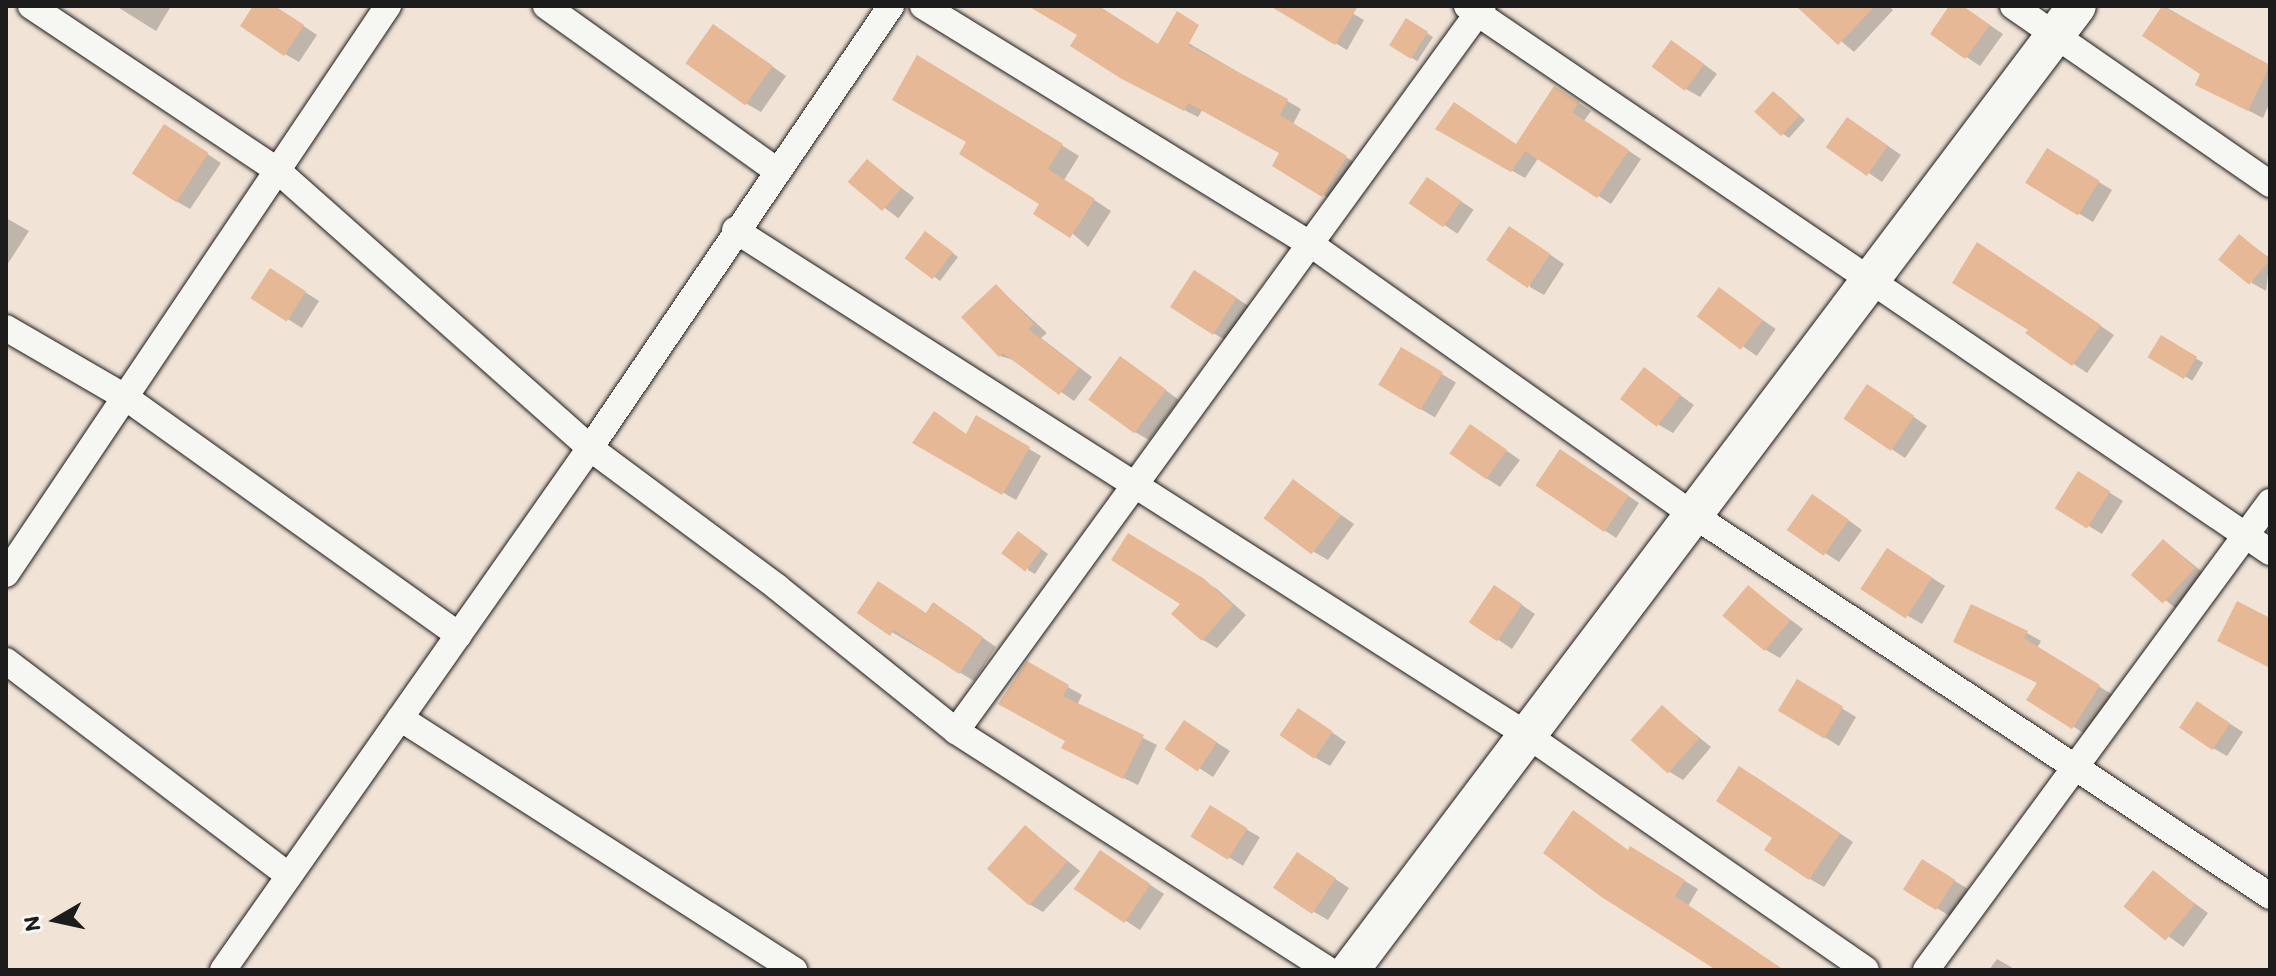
<!DOCTYPE html>
<style>
body{margin:0}
#map{position:relative;width:2276px;height:976px;overflow:hidden;background:#f1e3d6;font-family:Itim,sans-serif}
div>[style]{position:absolute}
.shadow>*{inset:0;background:#0003;transform-origin:0 0}
.building>*{inset:0;background:#e6b896;transform-origin:0 0}
.roads{filter:drop-shadow(0 0 2px #1c1c1c) drop-shadow(0 0 2px #1c1c1c)}
.street>*{height:26px;margin:-13px;padding:0 13px;transform-origin:13px;border-radius:13px;background:#f6f6f2}
.secondary>*{height:38px;margin:-19px;padding:0 19px;transform-origin:19px;border-radius:19px;background:#f6f6f2}
span{translate:-50% -50%;white-space:nowrap;text-align:center;line-height:1.15;-webkit-text-stroke:8px #f6f6f2;paint-order:stroke}
.frame{position:absolute;inset:0;border:8px solid #1c1c1c;pointer-events:none}
.north{position:absolute;left:16px;top:880px;width:80px;height:80px;-webkit-text-stroke:6px #f6f6f2;paint-order:stroke;rotate:261deg;font-size:22px;font-weight:700;line-height:32px;text-align:center;color:#1c1c1c}
.north::after{content:'';display:block;margin:auto;width:28px;height:36px;background:#1c1c1c;clip-path:polygon(50% 0,100% 100%,50% 72%,0 100%)}
</style>
<div id="map">
<div class="shadow">
<div style="clip-path:polygon(116px 6px,171px 6px,156px 31px)"></div>
<div style="clip-path:polygon(256px 6px,274px 6px,317px 35px,299px 62px,285px 54px)"></div>
<div style="clip-path:polygon(1032px 6px,1097px 6px,1159px 46px,1168px 31px,1301px 109px,1293px 124px,1360px 166px,1337px 203px,1274px 166px,1282px 153px,1203px 109px,1198px 117px,1136px 85px,1080px 34px)"></div>
<div style="clip-path:polygon(1290px 6px,1340px 6px,1364px 20px,1347px 50px,1297px 20px)"></div>
<div style="clip-path:polygon(1799px 6px,1889px 6px,1893px 10px,1854px 52px)"></div>
<div style="clip-path:polygon(1952px 6px,1961px 6px,2003px 34px,1980px 66px,1932px 34px)"></div>
<div style="clip-path:polygon(2164px 6px,2270px 67px,2270px 102px,2263px 118px,2212px 92px,2203px 74px,2145px 36px)"></div>
<div style="left:1407px;top:20px;width:31px;height:29px;rotate:33deg"></div>
<div style="clip-path:polygon(727px 35px,786px 76px,761px 112px,747px 104px)"></div>
<div style="clip-path:polygon(1686px 51px,1717px 74px,1700px 97px,1686px 89px)"></div>
<div style="clip-path:polygon(936px 67px,1079px 156px,1064px 180px,1111px 211px,1088px 247px,969px 142px)"></div>
<div style="clip-path:polygon(1568px 96px,1591px 111px,1584px 121px,1641px 159px,1611px 204px,1539px 157px,1525px 178px,1438px 129px,1518px 146px)"></div>
<div style="clip-path:polygon(1780px 97px,1805px 120px,1789px 138px,1783px 134px)"></div>
<div style="clip-path:polygon(1862px 128px,1901px 155px,1882px 182px,1829px 146px)"></div>
<div style="clip-path:polygon(179px 135px,221px 163px,190px 209px,176px 201px)"></div>
<div style="clip-path:polygon(2061px 159px,2112px 190px,2093px 222px,2028px 183px)"></div>
<div style="left:867px;top:162px;width:59px;height:26px;rotate:37deg"></div>
<div style="left:1428px;top:179px;width:55px;height:29px;rotate:34deg"></div>
<div style="clip-path:polygon(6px 218px,29px 231px,7px 265px,6px 265px)"></div>
<div style="clip-path:polygon(932px 237px,958px 257px,940px 281px,908px 257px)"></div>
<div style="clip-path:polygon(1524px 237px,1564px 264px,1544px 295px,1530px 287px)"></div>
<div style="clip-path:polygon(2239px 237px,2270px 258px,2266px 291px,2252px 283px)"></div>
<div style="clip-path:polygon(1991px 252px,2114px 335px,2087px 373px,2028px 333px,2031px 329px)"></div>
<div style="clip-path:polygon(285px 279px,319px 301px,302px 328px,254px 298px)"></div>
<div style="clip-path:polygon(1209px 280px,1250px 307px,1227px 341px,1213px 333px)"></div>
<div style="clip-path:polygon(996px 286px,1047px 333px,1041px 338px,1092px 377px,1074px 401px,1017px 361px,1000px 356px)"></div>
<div style="left:1720px;top:290px;width:68px;height:33px;rotate:35deg"></div>
<div style="left:2162px;top:338px;width:48px;height:21px;rotate:31deg"></div>
<div style="left:1402px;top:350px;width:63px;height:41px;rotate:31deg"></div>
<div style="clip-path:polygon(1134px 367px,1179px 400px,1149px 440px,1135px 432px)"></div>
<div style="clip-path:polygon(1645px 370px,1694px 405px,1673px 433px,1659px 425px)"></div>
<div style="clip-path:polygon(1882px 395px,1927px 426px,1905px 458px,1846px 419px)"></div>
<div style="clip-path:polygon(977px 418px,1041px 456px,1016px 500px,915px 442px,967px 435px)"></div>
<div style="clip-path:polygon(1471px 426px,1520px 460px,1500px 487px,1486px 478px)"></div>
<div style="clip-path:polygon(1572px 458px,1639px 503px,1616px 538px,1538px 485px)"></div>
<div style="clip-path:polygon(1293px 481px,1354px 524px,1328px 560px,1314px 552px)"></div>
<div style="clip-path:polygon(2093px 482px,2123px 501px,2102px 534px,2057px 507px)"></div>
<div style="clip-path:polygon(1826px 504px,1862px 530px,1839px 562px,1790px 530px)"></div>
<div style="clip-path:polygon(1129px 535px,1217px 589px,1246px 615px,1217px 648px,1203px 640px,1183px 604px)"></div>
<div style="clip-path:polygon(1025px 537px,1048px 554px,1035px 574px,1028px 570px)"></div>
<div style="left:2164px;top:541px;width:57px;height:45px;rotate:39deg"></div>
<div style="clip-path:polygon(1902px 559px,1945px 586px,1922px 624px,1908px 616px)"></div>
<div style="clip-path:polygon(1748px 588px,1803px 629px,1780px 658px,1766px 650px)"></div>
<div style="clip-path:polygon(1509px 596px,1535px 614px,1512px 649px,1472px 622px)"></div>
<div style="clip-path:polygon(860px 613px,947px 613px,996px 647px,974px 681px)"></div>
<div style="clip-path:polygon(2027px 633px,2041px 641px,2037px 648px,2113px 695px,2087px 735px,2029px 700px,2039px 683px,1970px 650px)"></div>
<div style="clip-path:polygon(1027px 664px,1082px 695px,1077px 705px,1157px 745px,1138px 785px,1078px 756px)"></div>
<div style="clip-path:polygon(1812px 690px,1856px 717px,1839px 746px,1779px 709px)"></div>
<div style="clip-path:polygon(1662px 707px,1711px 747px,1683px 780px,1668px 771px)"></div>
<div style="clip-path:polygon(2211px 712px,2243px 732px,2227px 756px,2213px 748px)"></div>
<div style="clip-path:polygon(1313px 719px,1346px 742px,1330px 766px,1316px 758px)"></div>
<div style="clip-path:polygon(1199px 731px,1230px 751px,1213px 777px,1168px 748px)"></div>
<div style="clip-path:polygon(1754px 776px,1853px 842px,1824px 887px,1810px 879px,1774px 838px)"></div>
<div style="left:1211px;top:808px;width:57px;height:33px;rotate:31deg"></div>
<div style="clip-path:polygon(1026px 827px,1080px 871px,1043px 912px,1029px 904px)"></div>
<div style="clip-path:polygon(1631px 848px,1698px 889px,1688px 906px,1782px 970px,1720px 970px)"></div>
<div style="clip-path:polygon(1114px 861px,1164px 894px,1140px 930px,1077px 889px)"></div>
<div style="clip-path:polygon(1311px 863px,1349px 888px,1328px 920px,1314px 912px)"></div>
<div style="clip-path:polygon(1937px 870px,1968px 889px,1951px 917px,1937px 908px)"></div>
<div style="left:2153px;top:873px;width:68px;height:42px;rotate:36deg"></div>
<div style="clip-path:polygon(1997px 959px,2011px 967px,2015px 970px,1989px 970px)"></div>
</div>
<div class="building">
<div style="clip-path:polygon(253px 6px,275px 6px,304px 25px,284px 56px,240px 26px)"></div>
<div style="clip-path:polygon(1028px 6px,1099px 6px,1158px 44px,1177px 11px,1199px 25px,1188px 45px,1288px 99px,1280px 115px,1347px 156px,1322px 197px,1272px 166px,1279px 153px,1188px 103px,1184px 111px,1120px 78px,1070px 46px,1077px 35px)"></div>
<div style="clip-path:polygon(1270px 6px,1358px 6px,1335px 45px)"></div>
<div style="clip-path:polygon(1796px 6px,1875px 6px,1838px 45px)"></div>
<div style="clip-path:polygon(1949px 6px,1963px 6px,1990px 25px,1965px 59px,1930px 34px)"></div>
<div style="clip-path:polygon(2162px 6px,2270px 65px,2248px 111px,2195px 85px,2200px 74px,2142px 36px)"></div>
<div style="left:1406px;top:18px;width:26px;height:32px;rotate:32deg"></div>
<div style="left:713px;top:24px;width:73px;height:48px;rotate:35deg"></div>
<div style="left:1671px;top:40px;width:41px;height:33px;rotate:36deg"></div>
<div style="clip-path:polygon(917px 55px,1063px 144px,1048px 169px,1095px 199px,1070px 238px,1033px 214px,1039px 204px,959px 154px,966px 142px,892px 100px)"></div>
<div style="clip-path:polygon(1554px 86px,1579px 102px,1572px 112px,1629px 150px,1597px 198px,1525px 151px,1511px 172px,1435px 129px,1454px 102px,1516px 144px)"></div>
<div style="left:1773px;top:91px;width:36px;height:28px;rotate:42deg"></div>
<div style="left:1847px;top:117px;width:50px;height:37px;rotate:35deg"></div>
<div style="left:164px;top:124px;width:53px;height:59px;rotate:33deg"></div>
<div style="left:2047px;top:148px;width:62px;height:41px;rotate:32deg"></div>
<div style="left:867px;top:159px;width:45px;height:30px;rotate:40deg"></div>
<div style="left:1427px;top:177px;width:42px;height:32px;rotate:35deg"></div>
<div style="left:1509px;top:226px;width:50px;height:41px;rotate:34deg"></div>
<div style="left:925px;top:231px;width:35px;height:34px;rotate:37deg"></div>
<div style="left:2239px;top:234px;width:40px;height:33px;rotate:39deg"></div>
<div style="clip-path:polygon(1977px 242px,2101px 325px,2072px 366px,2025px 333px,2028px 330px,1952px 283px)"></div>
<div style="left:270px;top:268px;width:43px;height:36px;rotate:33deg"></div>
<div style="left:1194px;top:270px;width:51px;height:44px;rotate:33deg"></div>
<div style="clip-path:polygon(996px 284px,1034px 324px,1028px 329px,1079px 368px,1059px 395px,1003px 353px,999px 357px,961px 317px)"></div>
<div style="left:1719px;top:287px;width:55px;height:37px;rotate:37deg"></div>
<div style="left:2161px;top:335px;width:42px;height:26px;rotate:31deg"></div>
<div style="left:1401px;top:347px;width:49px;height:44px;rotate:31deg"></div>
<div style="left:1120px;top:356px;width:57px;height:54px;rotate:36deg"></div>
<div style="left:1644px;top:367px;width:46px;height:40px;rotate:37deg"></div>
<div style="left:1867px;top:384px;width:57px;height:42px;rotate:34deg"></div>
<div style="clip-path:polygon(934px 411px,966px 434px,976px 415px,1030px 447px,1002px 495px,912px 443px)"></div>
<div style="left:1470px;top:424px;width:45px;height:36px;rotate:35deg"></div>
<div style="left:1560px;top:449px;width:83px;height:44px;rotate:34deg"></div>
<div style="left:2078px;top:471px;width:38px;height:44px;rotate:32deg"></div>
<div style="left:1293px;top:479px;width:60px;height:49px;rotate:37deg"></div>
<div style="left:1812px;top:494px;width:45px;height:44px;rotate:35deg"></div>
<div style="left:1018px;top:531px;width:30px;height:28px;rotate:37deg"></div>
<div style="clip-path:polygon(1128px 533px,1203px 578px,1233px 605px,1202px 641px,1171px 614px,1180px 604px,1111px 560px)"></div>
<div style="left:2163px;top:539px;width:43px;height:48px;rotate:42deg"></div>
<div style="left:1887px;top:548px;width:54px;height:49px;rotate:33deg"></div>
<div style="clip-path:polygon(878px 581px,926px 613px,933px 602px,983px 637px,959px 674px,894px 630px,890px 636px,857px 613px)"></div>
<div style="left:1494px;top:585px;width:34px;height:45px;rotate:34deg"></div>
<div style="left:1748px;top:585px;width:55px;height:40px;rotate:40deg"></div>
<div style="clip-path:polygon(2237px 601px,2270px 618px,2270px 668px,2217px 641px)"></div>
<div style="clip-path:polygon(1971px 604px,2028px 631px,2024px 638px,2100px 685px,2072px 729px,2026px 700px,2037px 683px,1953px 642px)"></div>
<div style="clip-path:polygon(1027px 661px,1069px 685px,1063px 696px,1144px 735px,1123px 779px,1061px 748px,1065px 741px,998px 704px)"></div>
<div style="left:1797px;top:679px;width:54px;height:37px;rotate:31deg"></div>
<div style="left:2197px;top:701px;width:40px;height:32px;rotate:34deg"></div>
<div style="left:1662px;top:705px;width:50px;height:47px;rotate:42deg"></div>
<div style="left:1298px;top:708px;width:42px;height:33px;rotate:34deg"></div>
<div style="left:1184px;top:720px;width:40px;height:35px;rotate:34deg"></div>
<div style="clip-path:polygon(1739px 766px,1840px 833px,1809px 880px,1764px 850px,1772px 838px,1716px 801px)"></div>
<div style="left:1210px;top:805px;width:44px;height:37px;rotate:32deg"></div>
<div style="clip-path:polygon(1573px 810px,1628px 850px,1630px 846px,1685px 880px,1675px 896px,1784px 970px,1716px 970px,1600px 896px,1543px 853px)"></div>
<div style="left:1025px;top:825px;width:56px;height:58px;rotate:41deg"></div>
<div style="left:1100px;top:850px;width:61px;height:47px;rotate:34deg"></div>
<div style="left:1297px;top:852px;width:47px;height:43px;rotate:34deg"></div>
<div style="left:1922px;top:859px;width:39px;height:36px;rotate:32deg"></div>
<div style="left:2153px;top:870px;width:54px;height:47px;rotate:39deg"></div>
</div>
<div class="roads">
<div class="street">
<div style="left:31px;top:6px;width:296px;rotate:33.7deg"></div>
<div style="left:277px;top:170px;width:419px;rotate:41.6deg"></div>
<div style="left:590px;top:448px;width:233px;rotate:36.6deg"></div>
<div style="left:777px;top:587px;width:230px;rotate:38.8deg"></div>
<div style="left:956px;top:731px;width:442px;rotate:32.7deg"></div>
<div style="left:546px;top:6px;width:282px;rotate:35.5deg"></div>
<div style="left:923px;top:6px;width:457px;rotate:31.6deg"></div>
<div style="left:1312px;top:245px;width:469px;rotate:35.3deg"></div>
<div style="left:1695px;top:516px;width:689px;rotate:33.46deg"></div>
<div style="left:1467px;top:6px;width:971px;rotate:34.21deg"></div>
<div style="left:2013px;top:6px;width:313px;rotate:34.7deg"></div>
<div style="left:735px;top:230px;width:939px;rotate:32.52deg"></div>
<div style="left:1527px;top:735px;width:412px;rotate:34.7deg"></div>
<div style="left:6px;top:328px;width:138px;rotate:30.1deg"></div>
<div style="left:125px;top:397px;width:410px;rotate:35.5deg"></div>
<div style="left:6px;top:574px;width:685px;rotate:-56.08deg"></div>
<div style="left:6px;top:661px;width:355px;rotate:37.2deg"></div>
<div style="left:400px;top:718px;width:468px;rotate:32.6deg"></div>
<div style="left:956px;top:731px;width:896px;rotate:-53.99deg"></div>
<div style="left:223px;top:970px;width:638px;rotate:-54.89deg"></div>
<div style="left:590px;top:448px;width:535px;rotate:-55.75deg"></div>
<div style="left:1926px;top:970px;width:581px;rotate:-53.68deg"></div>
</div>
<div class="secondary">
<div style="left:1350px;top:970px;width:1207px;rotate:-52.98deg"></div>
</div>
</div>
<div class="frame"></div>
<div class="north">N</div>
</div>
